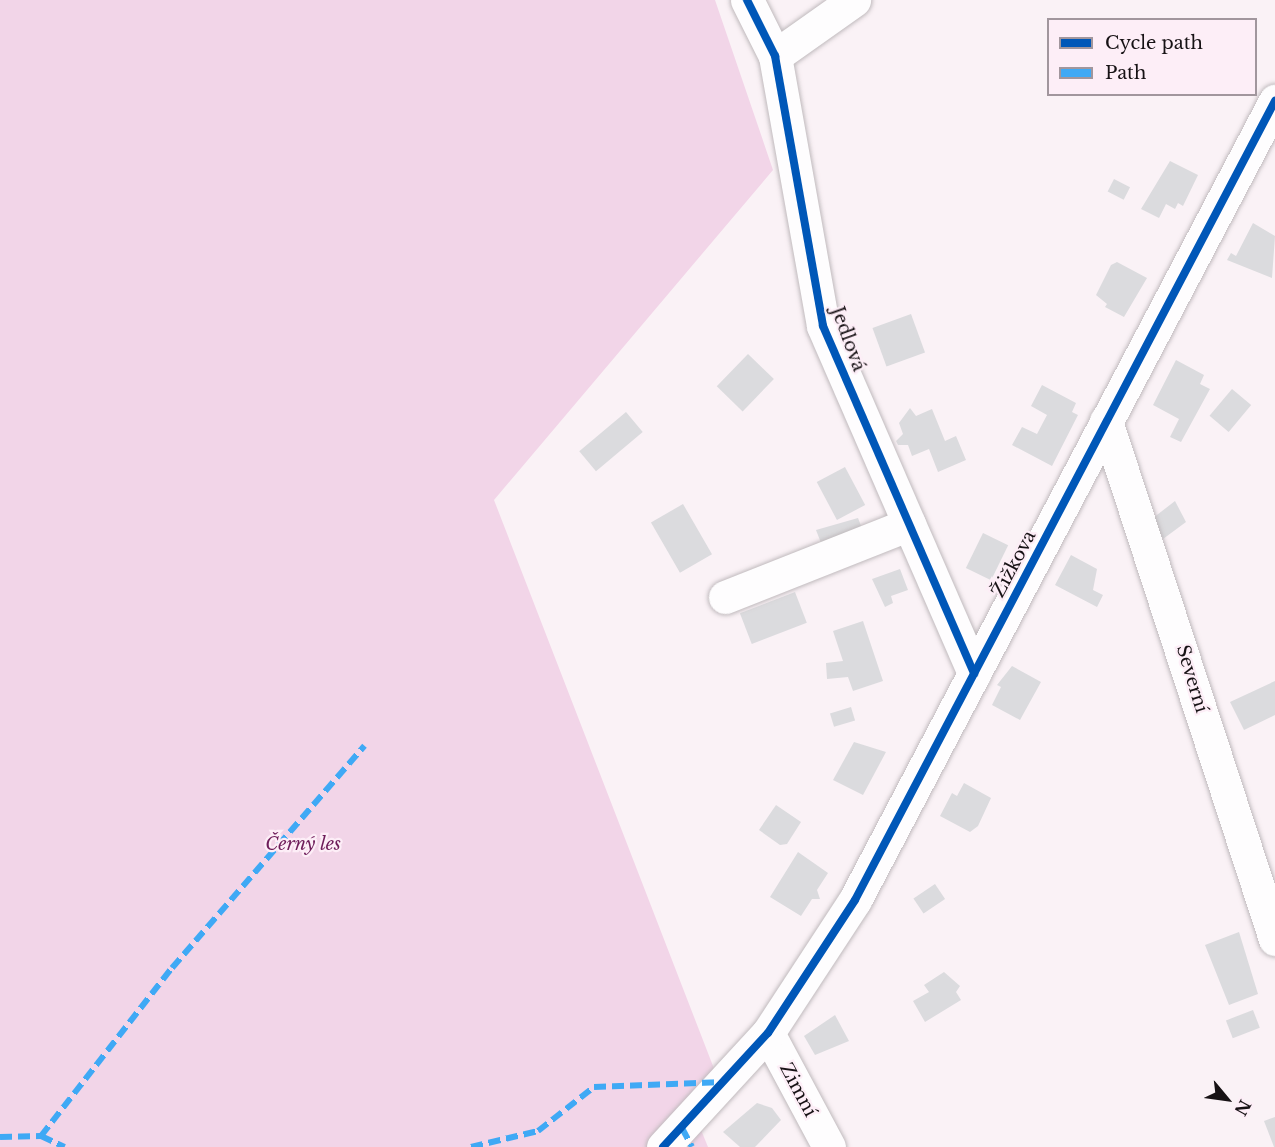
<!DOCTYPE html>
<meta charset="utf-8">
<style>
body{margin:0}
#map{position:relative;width:1275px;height:1147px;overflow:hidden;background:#faf2f6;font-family:"Libre Baskerville",serif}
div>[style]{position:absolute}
.green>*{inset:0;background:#f2d5e8}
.building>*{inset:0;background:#dbdbde;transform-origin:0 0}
.roads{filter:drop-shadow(0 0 2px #c0babd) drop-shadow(0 0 2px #c0babd)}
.minor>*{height:33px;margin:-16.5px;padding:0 16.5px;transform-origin:16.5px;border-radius:16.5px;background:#fefdfe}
.quiet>*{height:6px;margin-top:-3px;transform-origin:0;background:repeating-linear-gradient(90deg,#3fa9f5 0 12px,transparent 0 18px)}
.cycleway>*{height:8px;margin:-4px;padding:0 4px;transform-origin:4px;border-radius:4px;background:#0057b8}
span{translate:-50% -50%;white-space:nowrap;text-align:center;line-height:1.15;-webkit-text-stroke:4.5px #fdeef7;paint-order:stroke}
.street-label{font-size:18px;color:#171215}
.park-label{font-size:18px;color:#6e1c5a;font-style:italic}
.legend{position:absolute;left:1047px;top:18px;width:210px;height:78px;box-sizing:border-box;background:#fdeef7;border:2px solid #a1969d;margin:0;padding:8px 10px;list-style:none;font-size:18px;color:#171215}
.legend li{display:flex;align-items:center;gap:12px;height:30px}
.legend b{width:30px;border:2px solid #a1969d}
.north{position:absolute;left:1197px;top:1069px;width:60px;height:60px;-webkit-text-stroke:4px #fdeef7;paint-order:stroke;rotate:119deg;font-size:16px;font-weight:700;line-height:24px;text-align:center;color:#171215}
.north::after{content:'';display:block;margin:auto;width:21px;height:27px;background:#171215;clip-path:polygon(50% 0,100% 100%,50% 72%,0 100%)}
</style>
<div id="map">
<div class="green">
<div style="clip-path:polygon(0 0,715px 0,773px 170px,494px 500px,725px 1097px,699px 1125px,708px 1147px,0 1147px)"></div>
</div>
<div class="building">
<div style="clip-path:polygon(1170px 161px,1198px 175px,1183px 206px,1178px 203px,1175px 209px,1166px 204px,1159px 218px,1141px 209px)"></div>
<div style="left:1114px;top:179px;width:18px;height:14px;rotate:27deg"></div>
<div style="clip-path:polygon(1253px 223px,1275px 236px,1272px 278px,1227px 260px,1231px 253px,1236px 256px)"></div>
<div style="clip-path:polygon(1117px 262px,1147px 278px,1124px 317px,1105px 307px,1107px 304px,1096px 295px,1111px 265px)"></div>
<div style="left:911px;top:314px;width:41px;height:41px;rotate:70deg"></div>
<div style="left:748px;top:354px;width:36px;height:45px;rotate:44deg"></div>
<div style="clip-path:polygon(1176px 360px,1204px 375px,1200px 384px,1210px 389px,1181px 442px,1170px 437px,1179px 419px,1153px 405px)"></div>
<div style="clip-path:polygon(1042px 385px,1076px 403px,1072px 412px,1078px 415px,1052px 466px,1012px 445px,1022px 427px,1037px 434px,1047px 415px,1031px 406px)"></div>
<div style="left:1232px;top:389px;width:25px;height:35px;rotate:40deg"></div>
<div style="clip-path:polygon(910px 408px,916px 416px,932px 409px,945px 441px,956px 436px,966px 460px,938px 472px,929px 449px,912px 456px,908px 445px,898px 445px,896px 441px,903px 434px,899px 423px)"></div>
<div style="left:626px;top:412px;width:26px;height:61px;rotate:50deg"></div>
<div style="left:845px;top:467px;width:43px;height:32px;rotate:62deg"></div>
<div style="clip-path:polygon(1175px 501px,1186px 522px,1163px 539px,1153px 518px)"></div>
<div style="left:683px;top:504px;width:58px;height:37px;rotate:60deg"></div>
<div style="clip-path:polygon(858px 518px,863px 531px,823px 548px,816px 530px)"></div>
<div style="left:983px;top:533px;width:28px;height:39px;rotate:26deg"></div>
<div style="clip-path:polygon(1071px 555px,1097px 569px,1093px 590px,1103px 595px,1097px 607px,1055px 585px)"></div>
<div style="clip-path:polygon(900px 569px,908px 590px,891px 596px,893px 603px,885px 607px,872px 579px)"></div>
<div style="left:795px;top:592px;width:33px;height:59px;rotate:69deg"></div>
<div style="clip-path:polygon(863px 621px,883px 681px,853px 691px,848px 677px,827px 679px,826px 663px,843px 661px,833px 631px)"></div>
<div style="clip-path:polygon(1012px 666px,1041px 682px,1020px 720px,992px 705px,1001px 687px,997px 685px)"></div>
<div style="clip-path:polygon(1275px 681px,1275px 715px,1244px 730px,1230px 702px)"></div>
<div style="left:851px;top:707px;width:14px;height:22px;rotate:73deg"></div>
<div style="clip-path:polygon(854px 742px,886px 752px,863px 795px,833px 780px)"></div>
<div style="clip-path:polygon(964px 783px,991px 798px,978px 826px,970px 832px,940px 816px,952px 793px,957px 796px)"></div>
<div style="clip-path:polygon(776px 805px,801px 822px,787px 844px,780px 845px,759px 830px)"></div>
<div style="clip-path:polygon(798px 852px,828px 873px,817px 890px,820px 899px,812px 899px,801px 916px,770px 897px)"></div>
<div style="left:935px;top:884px;width:18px;height:26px;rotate:56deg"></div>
<div style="clip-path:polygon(1239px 932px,1258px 994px,1229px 1005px,1205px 945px)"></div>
<div style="clip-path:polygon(944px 972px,960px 986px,956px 992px,961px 1000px,925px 1022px,913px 1001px,929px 992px,924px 985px)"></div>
<div style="left:1253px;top:1010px;width:19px;height:29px;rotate:69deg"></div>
<div style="clip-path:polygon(835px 1015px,849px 1041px,815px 1055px,804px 1036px)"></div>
<div style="clip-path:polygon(757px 1103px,772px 1108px,781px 1120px,755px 1147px,740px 1147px,723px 1132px)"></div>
<div style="clip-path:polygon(1275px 1117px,1275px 1147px,1274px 1147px,1264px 1121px)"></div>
</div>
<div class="roads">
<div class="minor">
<div style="left:747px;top:0;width:63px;rotate:63.4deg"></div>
<div style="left:775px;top:56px;width:274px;rotate:79.9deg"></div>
<div style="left:823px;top:326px;width:379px;rotate:66.5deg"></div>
<div style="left:775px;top:56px;width:97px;rotate:-35.3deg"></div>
<div style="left:1106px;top:421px;width:545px;rotate:71.93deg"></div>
<div style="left:725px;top:597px;width:198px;rotate:-21.6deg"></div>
<div style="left:768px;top:1033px;width:129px;rotate:61.8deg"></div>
<div style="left:663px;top:1147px;width:155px;rotate:-47.4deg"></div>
<div style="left:768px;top:1033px;width:159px;rotate:-56.8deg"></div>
<div style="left:855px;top:900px;width:903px;rotate:-62.27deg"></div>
</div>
</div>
<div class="quiet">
<div style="left:682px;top:1128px;width:21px;rotate:62deg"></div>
<div style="left:41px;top:1136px;width:213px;rotate:-52.1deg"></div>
<div style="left:172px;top:968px;width:294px;rotate:-49.1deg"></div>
<div style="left:0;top:1137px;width:41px;rotate:-1.4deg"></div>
<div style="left:41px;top:1136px;width:26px;rotate:25deg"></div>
<div style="left:471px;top:1147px;width:69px;rotate:-13.4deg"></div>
<div style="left:538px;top:1131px;width:71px;rotate:-38.2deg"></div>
<div style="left:594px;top:1087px;width:130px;rotate:-2.2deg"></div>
</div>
<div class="cycleway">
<div style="left:747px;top:0;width:63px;rotate:63.4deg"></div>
<div style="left:775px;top:56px;width:274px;rotate:79.9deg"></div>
<div style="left:823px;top:326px;width:379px;rotate:66.5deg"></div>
<div style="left:663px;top:1147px;width:155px;rotate:-47.4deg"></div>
<div style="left:768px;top:1033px;width:159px;rotate:-56.8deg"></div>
<div style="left:855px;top:900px;width:903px;rotate:-62.27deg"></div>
</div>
<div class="street-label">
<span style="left:848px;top:339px;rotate:70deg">Jedlová</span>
<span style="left:1014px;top:564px;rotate:-62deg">Žižkova</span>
<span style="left:1192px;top:679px;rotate:73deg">Severní</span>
<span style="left:798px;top:1090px;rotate:62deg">Zimní</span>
</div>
<div class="park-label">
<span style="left:303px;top:844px">Černý les</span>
</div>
<ul class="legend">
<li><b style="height:8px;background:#0057b8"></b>Cycle path</li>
<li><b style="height:8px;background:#3fa9f5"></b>Path</li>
</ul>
<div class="north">N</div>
</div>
